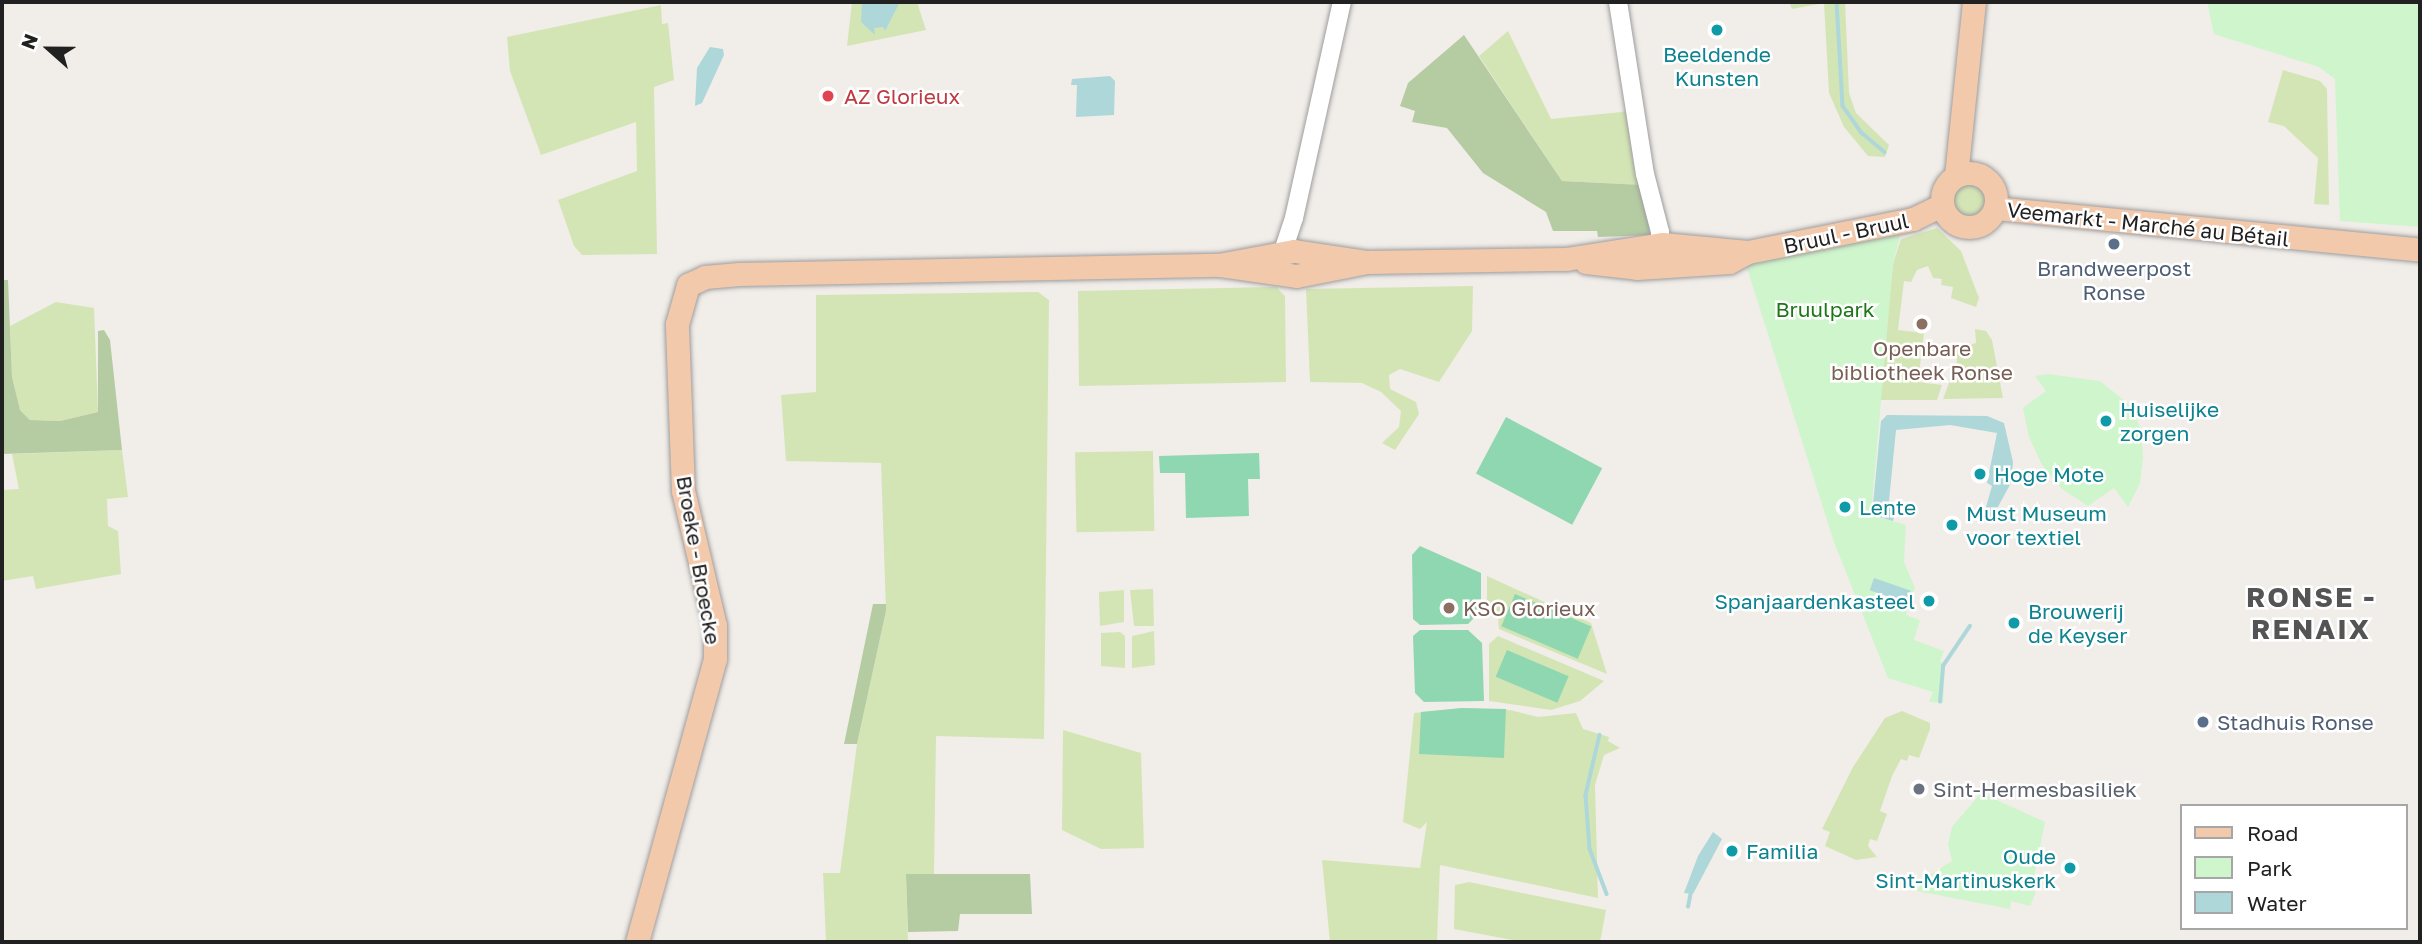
<!DOCTYPE html>
<meta charset="utf-8">
<style>
body{margin:0}
#map{position:relative;width:2422px;height:944px;overflow:hidden;background:#f1ede9;font-family:"Golos Text",sans-serif}
div>[style]{position:absolute}
.grass>*{inset:0;background:#d4e5b5;transform-origin:0 0}
.round{border-radius:50%}
.forest>*{inset:0;background:#b5cca2}
.park>*{inset:0;background:#cff5cc}
.pitch>*{inset:0;background:#8fd7b0;transform-origin:0 0}
.water>*{inset:0;background:#aed7da;transform-origin:0 0}
.stream>*{height:3.5px;margin:-1.75px;padding:0 1.75px;transform-origin:1.75px;border-radius:1.75px;background:#aed7da}
.roads{filter:drop-shadow(0 0 2px #9e9e9e) drop-shadow(0 0 2px #9e9e9e)}
.minor>*{height:18px;margin:-9px;padding:0 9px;transform-origin:9px;border-radius:9px;background:#fff}
.major>*{height:23px;margin:-11.5px;padding:0 11.5px;transform-origin:11.5px;border-radius:11.5px;background:#f3c9ab}
.major>.ring{margin:-11.5px;padding:0;box-sizing:content-box;background:none;border:23px solid #f3c9ab;border-radius:50%}
.dots>*{width:19px;height:19px;translate:-50% -50%;box-sizing:border-box;border:4px solid #fff;border-radius:50%}
span{translate:-50% -50%;white-space:nowrap;text-align:center;line-height:1.15;-webkit-text-stroke:5px #fff;paint-order:stroke}
.culture-label{font-size:21px;color:#0d838f}
.left{translate:0 -50%;text-align:left}
.right{translate:-100% -50%;text-align:right}
.health-label{font-size:21px;color:#be3a42}
.street-label{font-size:21px;color:#212121}
.service-label{font-size:21px;color:#4e5e75}
.park-label{font-size:21px;color:#1e7717}
.education-label{font-size:21px;color:#785e54}
.worship-label{font-size:21px;color:#5b616d}
.district-label{font-size:28px;color:#545454;font-weight:700;letter-spacing:2px}
.frame{position:absolute;inset:0;border:4px solid #212121;pointer-events:none}
.legend{position:absolute;left:2180px;top:804px;width:228px;height:126px;box-sizing:border-box;background:#fff;border:2px solid #a6a6a6;margin:0;padding:9px 12px;list-style:none;font-size:21px;color:#212121}
.legend li{display:flex;align-items:center;gap:14px;height:35px}
.legend b{width:35px;border:2px solid #a6a6a6}
.north{position:absolute;left:14px;top:14px;width:70px;height:70px;-webkit-text-stroke:5px #fff;paint-order:stroke;rotate:291deg;font-size:19px;font-weight:700;line-height:28px;text-align:center;color:#212121}
.north::after{content:'';display:block;margin:auto;width:24px;height:32px;background:#212121;clip-path:polygon(50% 0,100% 100%,50% 72%,0 100%)}
</style>
<div id="map">
<div class="grass">
<div style="clip-path:polygon(852px 2px,917px 2px,926px 30px,847px 46px)"></div>
<div style="clip-path:polygon(1789px 2px,1845px 2px,1849px 93px,1856px 113px,1889px 145px,1885px 157px,1868px 156px,1844px 127px,1829px 93px,1824px 3px,1792px 9px)"></div>
<div style="clip-path:polygon(661px 5px,662px 24px,668px 23px,674px 80px,654px 87px,657px 254px,582px 255px,574px 246px,558px 200px,637px 171px,636px 122px,541px 155px,510px 71px,507px 37px)"></div>
<div style="clip-path:polygon(1508px 31px,1551px 119px,1632px 111px,1643px 185px,1562px 181px,1479px 56px)"></div>
<div style="clip-path:polygon(2283px 70px,2320px 81px,2327px 89px,2329px 205px,2314px 204px,2318px 158px,2284px 126px,2268px 122px)"></div>
<div class="round" style="left:1951px;top:183px;width:34px;height:34px"></div>
<div style="clip-path:polygon(1937px 228px,1961px 251px,1979px 298px,1976px 307px,1951px 298px,1953px 287px,1941px 285px,1942px 279px,1933px 278px,1928px 266px,1917px 270px,1911px 282px,1904px 281px,1898px 330px,1924px 333px,1918px 382px,1942px 385px,1937px 400px,1879px 400px,1893px 264px,1901px 239px)"></div>
<div style="clip-path:polygon(1473px 286px,1472px 331px,1439px 382px,1400px 369px,1389px 375px,1390px 389px,1416px 402px,1419px 414px,1395px 450px,1382px 443px,1399px 427px,1401px 411px,1381px 392px,1362px 383px,1310px 382px,1306px 289px)"></div>
<div style="clip-path:polygon(1276px 287px,1285px 296px,1286px 382px,1079px 386px,1078px 291px)"></div>
<div style="clip-path:polygon(1038px 292px,1049px 300px,1044px 739px,936px 736px,934px 874px,906px 874px,908px 942px,826px 942px,823px 873px,840px 873px,857px 744px,886px 611px,881px 463px,786px 461px,781px 395px,816px 392px,816px 295px)"></div>
<div style="clip-path:polygon(56px 302px,94px 308px,98px 412px,60px 421px,30px 420px,20px 410px,12px 377px,10px 326px)"></div>
<div style="clip-path:polygon(1975px 329px,1986px 331px,1992px 340px,2003px 398px,1943px 399px,1957px 361px,1953px 344px,1961px 348px,1976px 343px)"></div>
<div style="clip-path:polygon(122px 450px,128px 497px,107px 499px,108px 526px,118px 531px,121px 574px,36px 589px,33px 576px,2px 581px,2px 490px,19px 489px,12px 454px)"></div>
<div style="left:1153px;top:451px;width:80px;height:78px;rotate:89deg"></div>
<div style="clip-path:polygon(1487px 576px,1591px 623px,1607px 674px,1499px 629px,1498px 618px,1487px 612px)"></div>
<div style="clip-path:polygon(1153px 589px,1154px 626px,1134px 626px,1130px 590px)"></div>
<div style="clip-path:polygon(1124px 590px,1124px 622px,1100px 626px,1099px 592px)"></div>
<div style="clip-path:polygon(1154px 631px,1155px 665px,1132px 668px,1132px 636px)"></div>
<div style="clip-path:polygon(1120px 632px,1125px 636px,1125px 668px,1101px 666px,1101px 633px)"></div>
<div style="clip-path:polygon(1498px 636px,1604px 681px,1580px 701px,1551px 710px,1489px 701px,1489px 644px)"></div>
<div style="clip-path:polygon(1462px 708px,1510px 710px,1538px 717px,1576px 713px,1583px 729px,1609px 737px,1608px 741px,1620px 748px,1604px 755px,1595px 785px,1598px 898px,1440px 865px,1437px 942px,1330px 942px,1322px 860px,1420px 868px,1427px 822px,1420px 829px,1403px 822px,1414px 713px)"></div>
<div style="clip-path:polygon(1902px 711px,1930px 723px,1930px 729px,1919px 758px,1909px 755px,1907px 761px,1901px 759px,1892px 776px,1880px 811px,1887px 814px,1877px 841px,1870px 839px,1868px 846px,1877px 857px,1856px 860px,1825px 846px,1830px 832px,1822px 829px,1853px 767px,1885px 718px)"></div>
<div style="clip-path:polygon(1063px 730px,1141px 753px,1144px 848px,1101px 849px,1062px 830px)"></div>
<div style="clip-path:polygon(1469px 882px,1606px 910px,1600px 942px,1523px 942px,1454px 929px,1455px 885px)"></div>
</div>
<div class="forest">
<div style="clip-path:polygon(1464px 35px,1562px 181px,1643px 185px,1652px 235px,1598px 237px,1597px 231px,1553px 231px,1546px 212px,1483px 173px,1447px 128px,1412px 122px,1415px 111px,1400px 106px,1408px 83px)"></div>
<div style="clip-path:polygon(2px 280px,8px 280px,12px 377px,20px 410px,30px 420px,60px 421px,98px 412px,98px 331px,104px 330px,110px 340px,122px 450px,2px 454px)"></div>
<div style="clip-path:polygon(873px 604px,886px 604px,886px 611px,857px 744px,844px 744px)"></div>
<div style="clip-path:polygon(906px 874px,1030px 874px,1032px 914px,960px 914px,958px 931px,908px 932px)"></div>
</div>
<div class="park">
<div style="clip-path:polygon(2207px 2px,2420px 2px,2420px 227px,2340px 221px,2335px 79px,2319px 67px,2214px 34px)"></div>
<div style="clip-path:polygon(1902px 228px,1893px 264px,1871px 515px,1906px 525px,1904px 562px,1915px 588px,1906px 615px,1920px 620px,1914px 640px,1944px 651px,1940px 661px,1945px 665px,1943px 703px,1929px 702px,1933px 692px,1888px 678px,1834px 542px,1745px 262px)"></div>
<div style="clip-path:polygon(2048px 374px,2100px 381px,2131px 406px,2141px 430px,2143px 457px,2140px 483px,2128px 507px,2114px 488px,2088px 506px,2062px 489px,2042px 465px,2029px 437px,2023px 408px,2046px 391px,2035px 376px)"></div>
<div style="clip-path:polygon(1981px 793px,2045px 822px,2034px 876px,2032px 891px,2036px 892px,2030px 906px,2011px 901px,2010px 909px,1917px 891px,1925px 878px,1952px 861px,1948px 844px,1952px 827px)"></div>
</div>
<div class="pitch">
<div style="left:1506px;top:417px;width:109px;height:64px;rotate:28deg"></div>
<div style="clip-path:polygon(1259px 453px,1260px 479px,1248px 479px,1249px 516px,1186px 518px,1185px 473px,1160px 473px,1159px 456px)"></div>
<div style="clip-path:polygon(1420px 546px,1481px 573px,1481px 611px,1468px 624px,1420px 625px,1413px 619px,1412px 555px)"></div>
<div style="left:1515px;top:594px;width:83px;height:35px;rotate:23deg"></div>
<div style="clip-path:polygon(1420px 630px,1468px 630px,1482px 643px,1484px 701px,1424px 702px,1415px 693px,1413px 636px)"></div>
<div style="left:1507px;top:650px;width:67px;height:29px;rotate:23deg"></div>
<div style="clip-path:polygon(1462px 708px,1506px 709px,1504px 758px,1419px 754px,1421px 712px)"></div>
</div>
<div class="water">
<div style="clip-path:polygon(862px 2px,900px 2px,885px 31px,883px 27px,874px 28px,875px 35px,861px 22px)"></div>
<div style="clip-path:polygon(710px 47px,723px 49px,724px 55px,702px 103px,695px 106px,697px 68px)"></div>
<div style="clip-path:polygon(1110px 76px,1115px 81px,1114px 115px,1076px 117px,1077px 85px,1071px 85px,1072px 79px)"></div>
<div style="clip-path:polygon(1887px 415px,1987px 416px,2004px 423px,2013px 462px,2011px 483px,1989px 523px,1982px 521px,1992px 486px,1987px 483px,1997px 433px,1950px 425px,1896px 430px,1889px 501px,1898px 504px,1893px 521px,1872px 515px,1881px 421px)"></div>
<div style="left:1874px;top:578px;width:39px;height:13px;rotate:19deg"></div>
<div style="clip-path:polygon(1713px 832px,1722px 839px,1693px 894px,1684px 893px,1698px 856px)"></div>
</div>
<div class="stream">
<div style="left:1837px;top:2px;width:104px;rotate:86.7deg"></div>
<div style="left:1843px;top:106px;width:32px;rotate:55deg"></div>
<div style="left:1861px;top:132px;width:31px;rotate:40deg"></div>
<div style="left:1940px;top:702px;width:36px;rotate:-85deg"></div>
<div style="left:1943px;top:666px;width:48px;rotate:-56deg"></div>
<div style="left:1600px;top:735px;width:62px;rotate:103.1deg"></div>
<div style="left:1586px;top:795px;width:54px;rotate:85.8deg"></div>
<div style="left:1590px;top:849px;width:48px;rotate:69.3deg"></div>
<div style="left:1688px;top:907px;width:16px;rotate:-79deg"></div>
</div>
<div class="roads">
<div class="minor">
<div style="left:1618px;top:2px;width:174px;rotate:81.1deg"></div>
<div style="left:1645px;top:174px;width:60px;rotate:75.5deg"></div>
<div style="left:1660px;top:232px;width:22px;rotate:90deg"></div>
<div style="left:1280px;top:260px;width:44px;rotate:-71.6deg"></div>
<div style="left:1294px;top:218px;width:221px;rotate:-77.5deg"></div>
</div>
<div class="major">
<div class="ring" style="left:1942px;top:173px;width:31px;height:31px"></div>
<div style="left:1956px;top:176px;width:175px;rotate:-84.1deg"></div>
<div style="left:1995px;top:208px;width:427px;rotate:5.6deg"></div>
<div style="left:1586px;top:262px;width:51px;rotate:6.7deg"></div>
<div style="left:1637px;top:268px;width:92px;rotate:-3.7deg"></div>
<div style="left:1729px;top:262px;width:21px;rotate:-28deg"></div>
<div style="left:1748px;top:252px;width:168px;rotate:-11.3deg"></div>
<div style="left:1913px;top:219px;width:32px;rotate:-26deg"></div>
<div style="left:1224px;top:264px;width:71px;rotate:-10.5deg"></div>
<div style="left:1294px;top:251px;width:74px;rotate:8.6deg"></div>
<div style="left:1367px;top:262px;width:199px;rotate:-0.9deg"></div>
<div style="left:1566px;top:259px;width:97px;rotate:-8.9deg"></div>
<div style="left:1662px;top:244px;width:86px;rotate:5.3deg"></div>
<div style="left:637px;top:942px;width:294px;rotate:-74.6deg"></div>
<div style="left:715px;top:659px;width:33px;rotate:-90deg"></div>
<div style="left:715px;top:626px;width:139px;rotate:-103.3deg"></div>
<div style="left:683px;top:491px;width:167px;rotate:-92.1deg"></div>
<div style="left:677px;top:324px;width:41px;rotate:-74.2deg"></div>
<div style="left:688px;top:285px;width:19px;rotate:-25deg"></div>
<div style="left:705px;top:277px;width:34px;rotate:-5deg"></div>
<div style="left:739px;top:274px;width:481px;rotate:-1.1deg"></div>
<div style="left:1220px;top:265px;width:77px;rotate:8.2deg"></div>
<div style="left:1296px;top:276px;width:72px;rotate:-11.2deg"></div>
</div>
</div>
<div class="dots">
<div style="left:1717px;top:30px;background:#0f9aa8"></div>
<div style="left:828px;top:96px;background:#e0444e"></div>
<div style="left:2114px;top:244px;background:#5c6f8a"></div>
<div style="left:1922px;top:324px;background:#8d6e63"></div>
<div style="left:2106px;top:421px;background:#0f9aa8"></div>
<div style="left:1980px;top:474px;background:#0f9aa8"></div>
<div style="left:1845px;top:507px;background:#0f9aa8"></div>
<div style="left:1952px;top:525px;background:#0f9aa8"></div>
<div style="left:1929px;top:601px;background:#0f9aa8"></div>
<div style="left:1449px;top:608px;background:#8d6e63"></div>
<div style="left:2014px;top:623px;background:#0f9aa8"></div>
<div style="left:2203px;top:722px;background:#5c6f8a"></div>
<div style="left:1919px;top:789px;background:#6b7280"></div>
<div style="left:1732px;top:851px;background:#0f9aa8"></div>
<div style="left:2070px;top:868px;background:#0f9aa8"></div>
</div>
<div class="culture-label">
<span style="left:1717px;top:66px">Beeldende<br>Kunsten</span>
<span class="left" style="left:2120px;top:421px">Huiselijke<br>zorgen</span>
<span class="left" style="left:1994px;top:474px">Hoge Mote</span>
<span class="left" style="left:1859px;top:507px">Lente</span>
<span class="left" style="left:1966px;top:525px">Must Museum<br>voor textiel</span>
<span class="right" style="left:1915px;top:601px">Spanjaardenkasteel</span>
<span class="left" style="left:2028px;top:623px">Brouwerij<br>de Keyser</span>
<span class="left" style="left:1746px;top:851px">Familia</span>
<span class="right" style="left:2056px;top:868px">Oude<br>Sint-Martinuskerk</span>
</div>
<div class="health-label">
<span class="left" style="left:844px;top:96px">AZ Glorieux</span>
</div>
<div class="street-label">
<span style="left:2148px;top:224px;rotate:6deg">Veemarkt - Marché au Bétail</span>
<span style="left:1846px;top:233px;rotate:-12deg">Bruul - Bruul</span>
<span style="left:699px;top:560px;rotate:80deg">Broeke - Broecke</span>
</div>
<div class="service-label">
<span style="left:2114px;top:280px">Brandweerpost<br>Ronse</span>
<span class="left" style="left:2217px;top:722px">Stadhuis Ronse</span>
</div>
<div class="park-label">
<span style="left:1825px;top:309px">Bruulpark</span>
</div>
<div class="education-label">
<span style="left:1922px;top:360px">Openbare<br>bibliotheek Ronse</span>
<span class="left" style="left:1463px;top:608px">KSO Glorieux</span>
</div>
<div class="worship-label">
<span class="left" style="left:1933px;top:789px">Sint-Hermesbasiliek</span>
</div>
<div class="district-label">
<span style="left:2311px;top:613px">RONSE -<br>RENAIX</span>
</div>
<div class="frame"></div>
<ul class="legend">
<li><b style="height:9px;background:#f3c9ab"></b>Road</li>
<li><b style="height:19px;background:#cff5cc"></b>Park</li>
<li><b style="height:19px;background:#aed7da"></b>Water</li>
</ul>
<div class="north">N</div>
</div>
